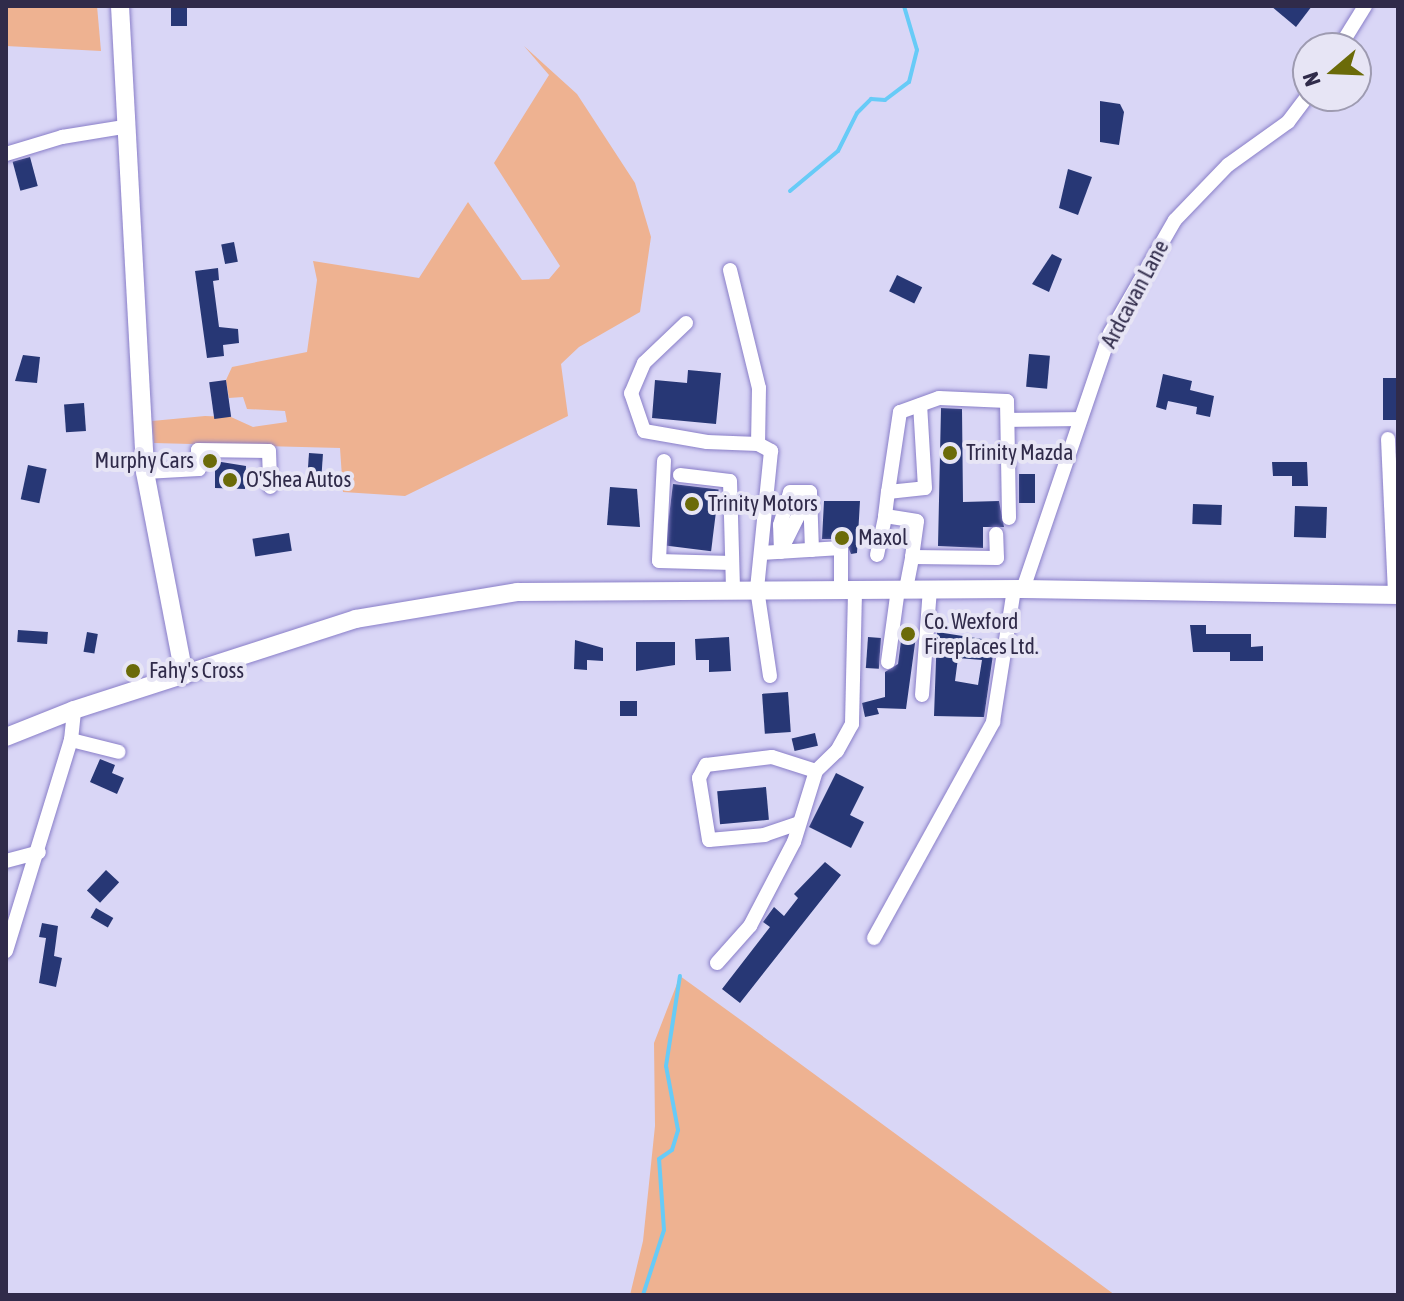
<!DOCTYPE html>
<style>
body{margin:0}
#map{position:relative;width:1404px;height:1301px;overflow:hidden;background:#d9d6f6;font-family:"Asap Condensed",sans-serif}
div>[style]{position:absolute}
.green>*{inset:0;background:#eeb291}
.stream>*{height:4px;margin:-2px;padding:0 2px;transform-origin:2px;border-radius:2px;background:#67cbf7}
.building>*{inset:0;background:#273775;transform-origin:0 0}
.roads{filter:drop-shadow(0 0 2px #897ec8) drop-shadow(0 0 2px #897ec8)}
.minor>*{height:14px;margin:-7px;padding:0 7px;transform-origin:7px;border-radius:7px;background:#fff}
.major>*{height:18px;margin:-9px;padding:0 9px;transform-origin:9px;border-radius:9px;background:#fff}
.dots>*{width:22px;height:22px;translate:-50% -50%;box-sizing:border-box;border:4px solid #e7e5f5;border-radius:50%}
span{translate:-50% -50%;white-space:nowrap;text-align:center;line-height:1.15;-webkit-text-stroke:8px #e7e5f5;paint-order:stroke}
.street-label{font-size:22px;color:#302b4a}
.poi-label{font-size:22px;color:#302b4a}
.left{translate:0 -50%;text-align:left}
.right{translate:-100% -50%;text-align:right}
.frame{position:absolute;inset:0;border:8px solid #302b4a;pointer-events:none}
.north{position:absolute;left:1292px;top:32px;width:80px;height:80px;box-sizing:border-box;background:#e7e5f5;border:2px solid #9e9bb1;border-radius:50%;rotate:251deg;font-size:22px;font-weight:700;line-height:32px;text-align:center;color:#302b4a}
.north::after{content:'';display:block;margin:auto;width:28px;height:36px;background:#6b6b09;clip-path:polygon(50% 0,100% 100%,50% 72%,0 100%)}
</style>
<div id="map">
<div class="green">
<div style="clip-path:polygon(6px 6px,97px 6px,101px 51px,6px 46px)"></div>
<div style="clip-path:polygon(524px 46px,577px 94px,635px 183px,651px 237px,640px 312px,579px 347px,561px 364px,568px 416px,405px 496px,343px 492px,340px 448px,154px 443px,152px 421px,205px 416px,231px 417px,253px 427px,287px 422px,285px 411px,247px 409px,243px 397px,229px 398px,226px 380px,232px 367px,307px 352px,317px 280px,313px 261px,419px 278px,468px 202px,522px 280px,549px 279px,560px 266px,494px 163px,549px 75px)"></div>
<div style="clip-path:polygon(680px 976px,738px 1018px,1115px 1295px,630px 1295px,643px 1241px,655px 1126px,654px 1043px)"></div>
</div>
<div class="stream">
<div style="left:790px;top:191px;width:62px;rotate:-39.8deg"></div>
<div style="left:838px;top:151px;width:42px;rotate:-63.4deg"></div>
<div style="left:857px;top:113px;width:20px;rotate:-45deg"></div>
<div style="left:871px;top:99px;width:14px;rotate:4deg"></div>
<div style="left:885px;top:100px;width:30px;rotate:-37deg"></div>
<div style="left:909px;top:82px;width:33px;rotate:-76deg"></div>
<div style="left:917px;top:50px;width:46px;rotate:-106.5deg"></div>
<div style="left:643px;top:1295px;width:68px;rotate:-72.1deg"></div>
<div style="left:664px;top:1230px;width:71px;rotate:-94deg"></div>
<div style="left:659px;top:1159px;width:16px;rotate:-35deg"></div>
<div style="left:672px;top:1150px;width:21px;rotate:-73deg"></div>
<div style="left:678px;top:1130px;width:65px;rotate:-100.6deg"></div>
<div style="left:666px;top:1066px;width:91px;rotate:-81.2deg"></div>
</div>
<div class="building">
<div style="left:171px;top:6px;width:16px;height:20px"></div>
<div style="clip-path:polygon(1271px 6px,1312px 6px,1296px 27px)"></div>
<div style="clip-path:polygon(1100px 101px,1120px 104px,1124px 112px,1119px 145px,1100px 142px)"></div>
<div style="left:30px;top:157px;width:30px;height:18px;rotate:75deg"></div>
<div style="clip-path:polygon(1068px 169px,1092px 177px,1078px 215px,1059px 208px)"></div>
<div style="left:234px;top:242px;width:20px;height:13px;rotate:79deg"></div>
<div style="clip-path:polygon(1052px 254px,1062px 259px,1049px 292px,1032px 284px)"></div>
<div style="clip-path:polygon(218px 268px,219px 280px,213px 281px,219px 327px,238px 329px,239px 343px,223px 345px,224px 356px,207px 358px,195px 271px)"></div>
<div style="left:897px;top:275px;width:28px;height:18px;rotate:26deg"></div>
<div style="left:1029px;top:354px;width:21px;height:33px;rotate:5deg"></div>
<div style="clip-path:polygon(23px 355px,40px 357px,37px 383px,15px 381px)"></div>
<div style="clip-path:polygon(688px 370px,721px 373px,716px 424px,652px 418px,655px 380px,687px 383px)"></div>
<div style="clip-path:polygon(1163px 374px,1192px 381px,1190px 390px,1214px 396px,1210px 417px,1196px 414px,1197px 407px,1168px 401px,1166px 410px,1156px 407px)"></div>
<div style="left:1383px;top:378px;width:15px;height:42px"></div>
<div style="left:226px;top:380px;width:37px;height:17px;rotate:82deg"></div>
<div style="left:84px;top:403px;width:28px;height:20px;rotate:86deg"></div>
<div style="clip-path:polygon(941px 408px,962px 409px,963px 502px,999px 501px,1004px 527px,983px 527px,983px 548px,938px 546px)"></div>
<div style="left:309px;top:453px;width:14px;height:19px;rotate:4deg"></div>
<div style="clip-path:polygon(209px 460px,246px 466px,245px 489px,215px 488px,215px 471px,209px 471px)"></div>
<div style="clip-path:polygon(1272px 462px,1307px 462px,1308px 486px,1292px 486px,1292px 476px,1273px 476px)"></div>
<div style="left:28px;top:465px;width:19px;height:35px;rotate:12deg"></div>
<div style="left:1019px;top:474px;width:16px;height:29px"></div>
<div style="left:673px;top:484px;width:46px;height:62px;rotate:7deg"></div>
<div style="clip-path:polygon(610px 487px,637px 489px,640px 527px,607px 525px)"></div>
<div style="clip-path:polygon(824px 501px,860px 501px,857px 553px,851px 554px,845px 539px,822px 539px)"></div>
<div style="left:1193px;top:504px;width:29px;height:20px;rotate:2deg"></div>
<div style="left:1295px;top:506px;width:32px;height:31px;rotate:2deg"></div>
<div style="left:289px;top:533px;width:18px;height:37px;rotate:81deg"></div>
<div style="clip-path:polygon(903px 625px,917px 629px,906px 709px,877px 708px,879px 714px,865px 717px,862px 703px,885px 697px,885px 672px,898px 664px)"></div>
<div style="clip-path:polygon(1190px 625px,1206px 625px,1206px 634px,1251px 634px,1251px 647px,1263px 646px,1263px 661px,1230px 661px,1230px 652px,1193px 652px)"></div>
<div style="left:18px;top:630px;width:30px;height:12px;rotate:4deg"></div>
<div style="left:87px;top:632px;width:11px;height:20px;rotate:10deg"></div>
<div style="clip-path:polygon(evenodd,937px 632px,995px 641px,984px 717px,934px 716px,937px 632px,958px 658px,982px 660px,978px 685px,955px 681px,958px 658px)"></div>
<div style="clip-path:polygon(729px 637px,731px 671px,709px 672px,709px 660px,696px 660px,695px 639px)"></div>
<div style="left:868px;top:637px;width:13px;height:31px;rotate:4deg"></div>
<div style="clip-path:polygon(575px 640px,603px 648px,603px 661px,587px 660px,587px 670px,574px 669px)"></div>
<div style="clip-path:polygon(636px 642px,675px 642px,675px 665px,636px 671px)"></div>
<div style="left:788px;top:692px;width:40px;height:26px;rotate:86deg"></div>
<div style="left:620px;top:701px;width:17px;height:15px"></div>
<div style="left:815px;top:733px;width:13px;height:24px;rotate:77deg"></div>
<div style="clip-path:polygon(100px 759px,115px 765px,112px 773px,124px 778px,117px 794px,90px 782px)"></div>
<div style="clip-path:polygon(836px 773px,864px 787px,850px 815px,864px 822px,851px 848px,809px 827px)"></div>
<div style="left:766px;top:787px;width:33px;height:49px;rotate:85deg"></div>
<div style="clip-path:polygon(825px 862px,841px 875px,740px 1003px,722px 989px,770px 927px,763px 922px,774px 907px,784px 916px,798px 898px,794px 894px)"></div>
<div style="left:106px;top:870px;width:18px;height:28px;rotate:43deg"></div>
<div style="left:96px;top:908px;width:20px;height:11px;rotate:30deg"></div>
<div style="clip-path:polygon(42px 923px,58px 926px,54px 956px,62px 958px,56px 987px,39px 983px,46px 938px,39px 937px)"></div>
</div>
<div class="roads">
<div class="minor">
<div style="left:1339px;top:48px;width:49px;rotate:-58.2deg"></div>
<div style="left:6px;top:154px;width:59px;rotate:-16.9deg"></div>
<div style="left:62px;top:137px;width:63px;rotate:-9.2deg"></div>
<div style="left:730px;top:270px;width:122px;rotate:76.2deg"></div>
<div style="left:759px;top:388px;width:56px;rotate:91deg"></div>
<div style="left:686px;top:323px;width:58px;rotate:136.4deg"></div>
<div style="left:644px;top:363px;width:33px;rotate:113deg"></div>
<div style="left:631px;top:393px;width:40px;rotate:71.1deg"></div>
<div style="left:644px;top:431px;width:64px;rotate:9.9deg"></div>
<div style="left:707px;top:442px;width:51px;rotate:2.2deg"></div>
<div style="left:758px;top:444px;width:15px;rotate:28deg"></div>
<div style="left:771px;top:451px;width:139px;rotate:95.8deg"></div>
<div style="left:757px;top:589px;width:88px;rotate:81.5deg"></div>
<div style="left:1008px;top:420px;width:70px;rotate:-0.8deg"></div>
<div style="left:1388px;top:439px;width:156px;rotate:87.4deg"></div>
<div style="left:664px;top:461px;width:100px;rotate:92.9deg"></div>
<div style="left:659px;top:561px;width:73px;rotate:1.6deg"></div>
<div style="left:145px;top:472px;width:54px;rotate:-3.2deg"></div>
<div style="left:199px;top:469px;width:19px;rotate:-93deg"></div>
<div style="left:198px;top:450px;width:71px;rotate:0.8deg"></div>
<div style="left:269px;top:451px;width:36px;rotate:88deg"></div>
<div style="left:680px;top:475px;width:50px;rotate:6.8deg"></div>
<div style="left:730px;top:481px;width:108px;rotate:88.4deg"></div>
<div style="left:888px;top:492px;width:81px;rotate:-81.5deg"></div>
<div style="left:900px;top:412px;width:41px;rotate:-19.7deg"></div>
<div style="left:939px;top:398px;width:68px;rotate:2.5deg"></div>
<div style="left:1007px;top:401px;width:117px;rotate:89deg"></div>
<div style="left:810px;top:493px;width:57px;rotate:88deg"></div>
<div style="left:784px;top:544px;width:58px;rotate:-63.4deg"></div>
<div style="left:781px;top:552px;width:27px;rotate:-92deg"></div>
<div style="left:780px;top:525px;width:34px;rotate:-73deg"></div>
<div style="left:790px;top:492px;width:20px"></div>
<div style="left:761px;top:553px;width:80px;rotate:-3.6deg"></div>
<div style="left:841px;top:548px;width:41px;rotate:90deg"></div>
<div style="left:877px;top:555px;width:40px;rotate:-78deg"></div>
<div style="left:912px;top:557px;width:36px;rotate:-82deg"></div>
<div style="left:917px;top:521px;width:32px;rotate:-171deg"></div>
<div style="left:885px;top:516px;width:24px;rotate:-83deg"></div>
<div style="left:888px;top:492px;width:37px;rotate:-6deg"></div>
<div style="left:925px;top:488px;width:83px;rotate:-93.4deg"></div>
<div style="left:906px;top:589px;width:33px;rotate:-79deg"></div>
<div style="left:912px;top:557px;width:85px;rotate:0.7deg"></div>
<div style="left:997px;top:558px;width:24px;rotate:-92deg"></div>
<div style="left:1023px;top:589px;width:270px;rotate:-71.2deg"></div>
<div style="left:1110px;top:333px;width:130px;rotate:-60.1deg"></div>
<div style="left:1175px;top:220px;width:76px;rotate:-46.1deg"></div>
<div style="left:1228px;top:165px;width:74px;rotate:-35.6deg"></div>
<div style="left:1288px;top:122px;width:34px;rotate:-53deg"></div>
<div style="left:888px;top:662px;width:74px;rotate:-82.2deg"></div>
<div style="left:922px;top:695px;width:106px;rotate:-85.7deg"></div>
<div style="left:71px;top:740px;width:49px;rotate:14deg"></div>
<div style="left:799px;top:823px;width:36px;rotate:161deg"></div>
<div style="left:765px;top:835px;width:56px;rotate:174.9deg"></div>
<div style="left:709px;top:840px;width:63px;rotate:-99.2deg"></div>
<div style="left:699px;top:778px;width:15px;rotate:-62deg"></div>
<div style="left:706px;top:765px;width:66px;rotate:-6.9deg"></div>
<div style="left:772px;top:757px;width:46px;rotate:17.7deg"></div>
<div style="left:6px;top:861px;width:34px;rotate:-15deg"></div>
<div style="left:874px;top:938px;width:247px;rotate:-61.1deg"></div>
<div style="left:993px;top:722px;width:135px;rotate:-81deg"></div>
<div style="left:6px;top:951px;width:221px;rotate:-72.9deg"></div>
<div style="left:71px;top:740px;width:30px;rotate:-84deg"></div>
<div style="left:717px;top:963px;width:50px;rotate:-48.3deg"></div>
<div style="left:750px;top:926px;width:95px;rotate:-62.4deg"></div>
<div style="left:794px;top:842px;width:74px;rotate:-72.8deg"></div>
<div style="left:816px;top:771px;width:29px;rotate:-44deg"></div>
<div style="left:837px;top:751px;width:31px;rotate:-61deg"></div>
<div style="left:852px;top:724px;width:135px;rotate:-88.7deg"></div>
</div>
<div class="major">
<div style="left:120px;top:6px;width:467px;rotate:86.9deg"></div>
<div style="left:145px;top:472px;width:207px;rotate:79.1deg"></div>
<div style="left:6px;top:737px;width:73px;rotate:-21.7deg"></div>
<div style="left:74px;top:710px;width:296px;rotate:-17.9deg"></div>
<div style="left:356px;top:619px;width:163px;rotate:-9.5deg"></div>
<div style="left:517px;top:592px;width:506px;rotate:-0.34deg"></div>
<div style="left:1023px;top:589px;width:375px;rotate:0.9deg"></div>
</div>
</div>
<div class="dots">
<div style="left:950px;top:453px;background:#6b6b09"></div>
<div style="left:210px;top:461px;background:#6b6b09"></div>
<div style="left:230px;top:480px;background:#6b6b09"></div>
<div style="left:692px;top:504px;background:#6b6b09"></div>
<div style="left:842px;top:538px;background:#6b6b09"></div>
<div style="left:908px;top:634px;background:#6b6b09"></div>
<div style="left:133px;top:671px;background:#6b6b09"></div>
</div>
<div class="street-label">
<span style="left:1135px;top:294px;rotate:-62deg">Ardcavan Lane</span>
</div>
<div class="poi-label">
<span class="left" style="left:966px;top:453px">Trinity Mazda</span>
<span class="right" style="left:194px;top:461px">Murphy Cars</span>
<span class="left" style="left:246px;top:480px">O'Shea Autos</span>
<span class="left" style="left:708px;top:504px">Trinity Motors</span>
<span class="left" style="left:858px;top:538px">Maxol</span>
<span class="left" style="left:924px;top:634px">Co. Wexford<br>Fireplaces Ltd.</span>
<span class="left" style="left:149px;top:671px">Fahy's Cross</span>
</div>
<div class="frame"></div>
<div class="north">N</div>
</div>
